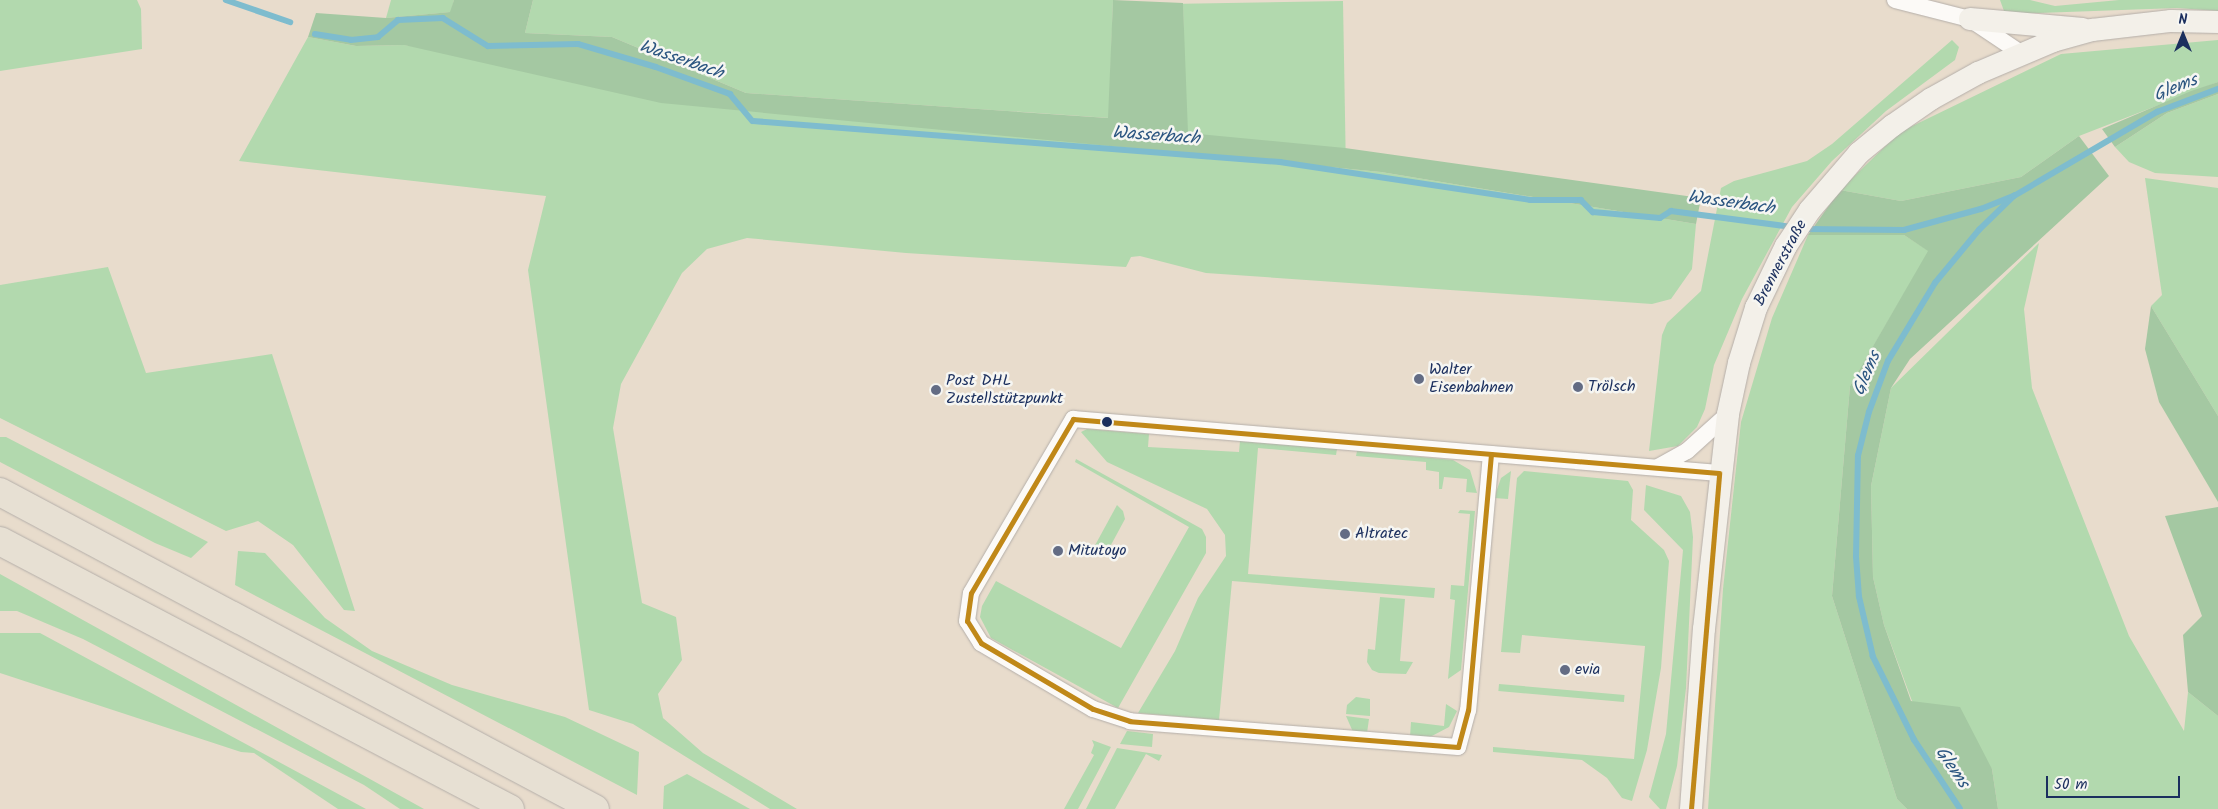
<!DOCTYPE html>
<meta charset="utf-8">
<style>
body{margin:0}
#map{position:relative;width:2218px;height:809px;overflow:hidden;background:#e8dccc;font-family:Kalam,sans-serif}
div>[style]{position:absolute}
.green>*{inset:0;background:#b2d9ae;transform-origin:0 0}
.forest>*{inset:0;background:#a4c8a2}
.stream>*{height:5.5px;margin:-2.75px;padding:0 2.75px;transform-origin:2.75px;border-radius:2.75px;background:#7ebcce}
.roads{filter:drop-shadow(0 0 1px #b4aea9) drop-shadow(0 0 1px #b4aea9)}
.minor>*{height:16px;margin:-8px;padding:0 8px;transform-origin:8px;border-radius:8px;background:#fcfaf7}
.secondary>*{height:22px;margin:-11px;padding:0 11px;transform-origin:11px;border-radius:11px;background:#f3f0e9}
.motorway>*{height:28px;margin:-14px;padding:0 14px;transform-origin:14px;border-radius:14px;background:#e7e0d3}
.bus-1>*{height:5px;margin:-2.5px;padding:0 2.5px;transform-origin:2.5px;border-radius:2.5px;background:#c08818}
.dots>*{width:14px;height:14px;translate:-50% -50%;box-sizing:border-box;border:2px solid #f6f6f2;border-radius:50%}
span{translate:-50% -50%;white-space:nowrap;text-align:center;line-height:1.15;-webkit-text-stroke:5px #f6f6f2;paint-order:stroke}
.street-label{font-size:16px;color:#1b2f5e}
.poi-label{font-size:16px;color:#1b2f5e}
.left{translate:0 -50%;text-align:left}
.water-label{font-size:18px;color:#2b5580;font-style:italic}
.north{position:absolute;left:2158px;top:10px;width:50px;height:50px;-webkit-text-stroke:4px #f6f6f2;paint-order:stroke;rotate:0deg;font-size:14px;font-weight:700;line-height:20px;text-align:center;color:#1b2f5e}
.north::after{content:'';display:block;margin:auto;width:18px;height:22px;background:#1b2f5e;clip-path:polygon(50% 0,100% 100%,50% 72%,0 100%)}
.scale{position:absolute;left:2046px;top:776px;width:134px;height:22px;box-sizing:border-box;border:2px solid #1b2f5e;border-top:0;padding-left:6px;font-size:15px;line-height:18px;white-space:nowrap;color:#1b2f5e;-webkit-text-stroke:4px #f6f6f2;paint-order:stroke}
</style>
<div id="map">
<div class="green">
<div style="clip-path:polygon(0 0,137px 0,141px 9px,142px 49px,0 71px)"></div>
<div style="clip-path:polygon(391px 0,454px 0,451px 12px,386px 18px)"></div>
<div style="clip-path:polygon(533px 0,1113px 0,1109px 118px,746px 93px,612px 37px,525px 33px)"></div>
<div style="clip-path:polygon(2000px 0,2030px 0,2055px 6px,2119px 0,2218px 0,2218px 11px,2177px 8px,2012px 14px,2004px 11px)"></div>
<div style="left:1343px;top:1px;width:147px;height:160px;rotate:89deg"></div>
<div style="clip-path:polygon(308px 37px,356px 46px,404px 45px,1116px 146px,1381px 172px,1696px 224px,1692px 269px,1671px 299px,1652px 304px,1206px 273px,1140px 256px,1131px 257px,1126px 267px,906px 253px,747px 238px,707px 249px,682px 273px,621px 384px,613px 428px,642px 603px,676px 617px,682px 660px,658px 694px,663px 718px,703px 753px,797px 809px,770px 809px,633px 724px,589px 710px,528px 270px,546px 196px,239px 161px)"></div>
<div style="clip-path:polygon(1952px 40px,1959px 47px,1955px 60px,1886px 111px,1832px 161px,1792px 207px,1742px 299px,1714px 365px,1705px 409px,1697px 427px,1678px 446px,1649px 451px,1662px 335px,1667px 323px,1701px 291px,1721px 188px,1734px 181px,1807px 161px,1832px 144px)"></div>
<div style="clip-path:polygon(2218px 40px,2218px 82px,2079px 136px,2021px 177px,1901px 201px,1840px 190px,1900px 132px,2061px 54px)"></div>
<div style="clip-path:polygon(2218px 94px,2218px 177px,2155px 173px,2129px 162px,2115px 147px,2167px 113px)"></div>
<div style="clip-path:polygon(2145px 178px,2218px 188px,2218px 416px,2151px 306px,2162px 295px)"></div>
<div style="clip-path:polygon(1808px 235px,1904px 235px,1929px 251px,1850px 386px,1832px 596px,1897px 799px,1907px 809px,1708px 809px,1723px 589px,1741px 422px,1772px 318px)"></div>
<div style="clip-path:polygon(2039px 243px,2024px 309px,2032px 388px,2129px 636px,2184px 731px,2188px 692px,2218px 716px,2218px 809px,1998px 809px,1992px 769px,1912px 701px,1884px 625px,1873px 577px,1871px 486px,1891px 388px)"></div>
<div style="clip-path:polygon(108px 267px,146px 373px,272px 354px,355px 611px,344px 610px,293px 545px,258px 521px,226px 531px,0 418px,0 285px)"></div>
<div style="clip-path:polygon(1087px 429px,1149px 434px,1148px 447px,1239px 452px,1240px 441px,1337px 449px,1336px 455px,1258px 448px,1248px 574px,1435px 588px,1434px 598px,1232px 581px,1219px 720px,1138px 713px,1175px 651px,1198px 598px,1226px 556px,1225px 535px,1207px 509px,1107px 462px,1081px 432px)"></div>
<div style="clip-path:polygon(0 437px,6px 437px,208px 542px,191px 558px,155px 543px,0 462px)"></div>
<div style="clip-path:polygon(1357px 451px,1453px 460px,1470px 470px,1477px 493px,1466px 492px,1467px 479px,1444px 477px,1442px 489px,1439px 489px,1439px 472px,1426px 470px,1426px 462px,1356px 456px)"></div>
<div style="clip-path:polygon(1076px 459px,1202px 529px,1206px 537px,1206px 553px,1118px 708px,991px 638px,980px 617px,982px 606px,996px 581px,1121px 648px,1189px 527px,1075px 462px)"></div>
<div style="clip-path:polygon(1511px 471px,1508px 499px,1494px 498px,1501px 478px)"></div>
<div style="clip-path:polygon(1524px 471px,1628px 481px,1633px 490px,1631px 520px,1664px 550px,1669px 561px,1661px 668px,1647px 750px,1632px 801px,1622px 798px,1607px 778px,1582px 760px,1493px 752px,1493px 747px,1634px 759px,1645px 646px,1522px 635px,1520px 653px,1501px 652px,1517px 478px)"></div>
<div style="clip-path:polygon(1646px 485px,1681px 496px,1690px 512px,1693px 537px,1686px 688px,1677px 766px,1666px 809px,1660px 809px,1649px 797px,1666px 734px,1683px 550px,1644px 510px)"></div>
<div style="clip-path:polygon(1117px 505px,1123px 511px,1125px 519px,1105px 556px,1093px 549px)"></div>
<div style="clip-path:polygon(1460px 510px,1475px 511px,1461px 670px,1448px 679px,1455px 600px,1450px 599px,1451px 585px,1464px 586px,1470px 514px,1458px 513px)"></div>
<div style="clip-path:polygon(238px 551px,265px 553px,325px 618px,372px 651px,452px 685px,565px 717px,639px 752px,637px 795px,235px 585px)"></div>
<div style="clip-path:polygon(0 574px,424px 809px,400px 809px,364px 785px,83px 639px,17px 611px,0 611px)"></div>
<div style="clip-path:polygon(1380px 597px,1405px 599px,1400px 661px,1413px 662px,1406px 674px,1379px 673px,1372px 670px,1367px 662px,1368px 649px,1375px 650px)"></div>
<div style="clip-path:polygon(0 633px,40px 633px,366px 809px,338px 809px,254px 753px,241px 752px,0 673px)"></div>
<div style="left:1499px;top:684px;width:126px;height:7px;rotate:5deg"></div>
<div style="clip-path:polygon(1356px 697px,1370px 699px,1370px 716px,1346px 714px,1347px 705px)"></div>
<div style="clip-path:polygon(1446px 704px,1457px 711px,1449px 727px,1430px 737px,1410px 737px,1411px 722px,1444px 726px)"></div>
<div style="clip-path:polygon(1346px 716px,1369px 719px,1367px 733px,1353px 732px)"></div>
<div style="clip-path:polygon(1127px 731px,1153px 734px,1152px 747px,1120px 744px)"></div>
<div style="clip-path:polygon(1092px 740px,1111px 747px,1078px 809px,1064px 809px,1094px 755px,1091px 753px,1094px 745px)"></div>
<div style="clip-path:polygon(1117px 748px,1162px 755px,1159px 761px,1146px 754px,1115px 809px,1086px 809px)"></div>
<div style="clip-path:polygon(687px 774px,750px 809px,663px 809px,664px 786px)"></div>
</div>
<div class="forest">
<div style="clip-path:polygon(454px 0,533px 0,525px 33px,612px 37px,746px 93px,1108px 118px,1113px 0,1183px 3px,1188px 133px,1345px 148px,1701px 198px,1696px 224px,1381px 172px,661px 103px,404px 45px,356px 46px,308px 37px,316px 13px,386px 18px,450px 12px)"></div>
<div style="clip-path:polygon(2218px 82px,2218px 94px,2167px 113px,2115px 147px,2102px 129px,2191px 91px)"></div>
<div style="clip-path:polygon(2079px 136px,2109px 176px,1910px 359px,1891px 388px,1871px 486px,1873px 577px,1884px 625px,1911px 701px,1960px 707px,1992px 769px,1998px 809px,1907px 809px,1897px 799px,1832px 596px,1850px 386px,1928px 251px,1904px 235px,1808px 235px,1840px 190px,1901px 201px,2021px 177px)"></div>
<div style="clip-path:polygon(2151px 306px,2218px 416px,2218px 502px,2159px 402px,2145px 349px)"></div>
<div style="clip-path:polygon(2218px 507px,2218px 716px,2188px 692px,2183px 635px,2202px 616px,2165px 516px)"></div>
</div>
<div class="stream">
<div style="left:226px;top:0;width:68px;rotate:19deg"></div>
<div style="left:315px;top:34px;width:36px;rotate:9deg"></div>
<div style="left:351px;top:40px;width:27px;rotate:-6deg"></div>
<div style="left:378px;top:37px;width:26px;rotate:-40deg"></div>
<div style="left:398px;top:20px;width:45px;rotate:-2.5deg"></div>
<div style="left:443px;top:18px;width:53px;rotate:31.9deg"></div>
<div style="left:488px;top:46px;width:90px;rotate:-1.3deg"></div>
<div style="left:578px;top:44px;width:81px;rotate:16.4deg"></div>
<div style="left:656px;top:67px;width:79px;rotate:20deg"></div>
<div style="left:730px;top:94px;width:35px;rotate:50deg"></div>
<div style="left:753px;top:121px;width:529px;rotate:4.45deg"></div>
<div style="left:1280px;top:162px;width:253px;rotate:8.6deg"></div>
<div style="left:1530px;top:200px;width:51px"></div>
<div style="left:1581px;top:200px;width:17px;rotate:45deg"></div>
<div style="left:1593px;top:212px;width:67px;rotate:5.1deg"></div>
<div style="left:1660px;top:218px;width:13px;rotate:-32deg"></div>
<div style="left:1671px;top:211px;width:123px;rotate:7.5deg"></div>
<div style="left:1804px;top:229px;width:100px;rotate:0.6deg"></div>
<div style="left:1904px;top:230px;width:80px;rotate:-15.3deg"></div>
<div style="left:1981px;top:209px;width:35px;rotate:-22deg"></div>
<div style="left:1960px;top:809px;width:83px;rotate:-123.7deg"></div>
<div style="left:1914px;top:740px;width:93px;rotate:-116.3deg"></div>
<div style="left:1873px;top:657px;width:62px;rotate:-103.1deg"></div>
<div style="left:1859px;top:597px;width:40px;rotate:-94.3deg"></div>
<div style="left:1856px;top:557px;width:101px;rotate:-88.9deg"></div>
<div style="left:1858px;top:456px;width:45px;rotate:-76deg"></div>
<div style="left:1869px;top:412px;width:54px;rotate:-69.6deg"></div>
<div style="left:1888px;top:361px;width:91px;rotate:-58.9deg"></div>
<div style="left:1935px;top:283px;width:69px;rotate:-50.3deg"></div>
<div style="left:1979px;top:230px;width:49px;rotate:-44.2deg"></div>
<div style="left:2014px;top:196px;width:166px;rotate:-30.4deg"></div>
<div style="left:2157px;top:112px;width:65px;rotate:-20.7deg"></div>
</div>
<div class="roads">
<div class="minor">
<div style="left:1895px;top:0;width:77px;rotate:14.2deg"></div>
<div style="left:1970px;top:19px;width:63px;rotate:33.9deg"></div>
<div style="left:1491px;top:454px;width:257px;rotate:95.1deg"></div>
<div style="left:1468px;top:710px;width:38px;rotate:105deg"></div>
<div style="left:1458px;top:747px;width:329px;rotate:-175.5deg"></div>
<div style="left:1130px;top:721px;width:39px;rotate:-162deg"></div>
<div style="left:1093px;top:709px;width:130px;rotate:-149.5deg"></div>
<div style="left:981px;top:643px;width:26px;rotate:-122deg"></div>
<div style="left:967px;top:621px;width:28px;rotate:-82deg"></div>
<div style="left:971px;top:593px;width:202px;rotate:-59.6deg"></div>
<div style="left:1073px;top:419px;width:648px;rotate:4.78deg"></div>
<div style="left:1658px;top:467px;width:33px;rotate:-29deg"></div>
<div style="left:1687px;top:451px;width:55px;rotate:-42.1deg"></div>
</div>
<div class="secondary">
<div style="left:1970px;top:19px;width:113px;rotate:5.1deg"></div>
<div style="left:1691px;top:809px;width:180px;rotate:-85.9deg"></div>
<div style="left:1704px;top:629px;width:216px;rotate:-83.6deg"></div>
<div style="left:1728px;top:414px;width:52px;rotate:-77.8deg"></div>
<div style="left:1739px;top:363px;width:58px;rotate:-72.8deg"></div>
<div style="left:1756px;top:308px;width:69px;rotate:-64.2deg"></div>
<div style="left:1786px;top:246px;width:43px;rotate:-56.3deg"></div>
<div style="left:1810px;top:210px;width:75px;rotate:-49.3deg"></div>
<div style="left:1859px;top:153px;width:43px;rotate:-39.3deg"></div>
<div style="left:1892px;top:126px;width:47px;rotate:-34.7deg"></div>
<div style="left:1931px;top:99px;width:54px;rotate:-29deg"></div>
<div style="left:1978px;top:73px;width:82px;rotate:-23.1deg"></div>
<div style="left:2053px;top:41px;width:41px;rotate:-15.8deg"></div>
<div style="left:2092px;top:30px;width:80px;rotate:-6.5deg"></div>
<div style="left:2171px;top:21px;width:47px;rotate:1.2deg"></div>
</div>
<div class="motorway">
<div style="left:0;top:492px;width:674px;rotate:28.05deg"></div>
<div style="left:0;top:541px;width:576px;rotate:27.72deg"></div>
</div>
</div>
<div class="bus-1">
<div style="left:1491px;top:454px;width:257px;rotate:95.1deg"></div>
<div style="left:1468px;top:710px;width:38px;rotate:105deg"></div>
<div style="left:1458px;top:747px;width:329px;rotate:-175.5deg"></div>
<div style="left:1130px;top:721px;width:39px;rotate:-162deg"></div>
<div style="left:1093px;top:709px;width:130px;rotate:-149.5deg"></div>
<div style="left:981px;top:643px;width:26px;rotate:-122deg"></div>
<div style="left:967px;top:621px;width:28px;rotate:-82deg"></div>
<div style="left:971px;top:593px;width:202px;rotate:-59.6deg"></div>
<div style="left:1073px;top:419px;width:648px;rotate:4.78deg"></div>
<div style="left:1691px;top:809px;width:337px;rotate:-85.2deg"></div>
</div>
<div class="dots">
<div style="left:1419px;top:379px;background:#636c84"></div>
<div style="left:1578px;top:387px;background:#636c84"></div>
<div style="left:936px;top:390px;background:#636c84"></div>
<div style="left:1107px;top:422px;background:#1b2f5e"></div>
<div style="left:1345px;top:534px;background:#636c84"></div>
<div style="left:1058px;top:551px;background:#636c84"></div>
<div style="left:1565px;top:670px;background:#636c84"></div>
</div>
<div class="street-label">
<span style="left:1781px;top:263px;rotate:-62deg">Brennerstraße</span>
</div>
<div class="poi-label">
<span class="left" style="left:1429px;top:379px">Walter<br>Eisenbahnen</span>
<span class="left" style="left:946px;top:390px">Post DHL<br>Zustellstützpunkt</span>
<span class="left" style="left:1588px;top:387px">Trölsch</span>
<span class="left" style="left:1355px;top:534px">Altratec</span>
<span class="left" style="left:1068px;top:551px">Mitutoyo</span>
<span class="left" style="left:1575px;top:670px">evia</span>
</div>
<div class="water-label">
<span style="left:681px;top:61px;rotate:19deg">Wasserbach</span>
<span style="left:2176px;top:89px;rotate:-22deg">Glems</span>
<span style="left:1156px;top:137px;rotate:4deg">Wasserbach</span>
<span style="left:1731px;top:204px;rotate:8deg">Wasserbach</span>
<span style="left:1868px;top:374px;rotate:-67deg">Glems</span>
<span style="left:1951px;top:768px;rotate:56deg">Glems</span>
</div>
<div class="north">N</div>
<div class="scale">50 m</div>
</div>
